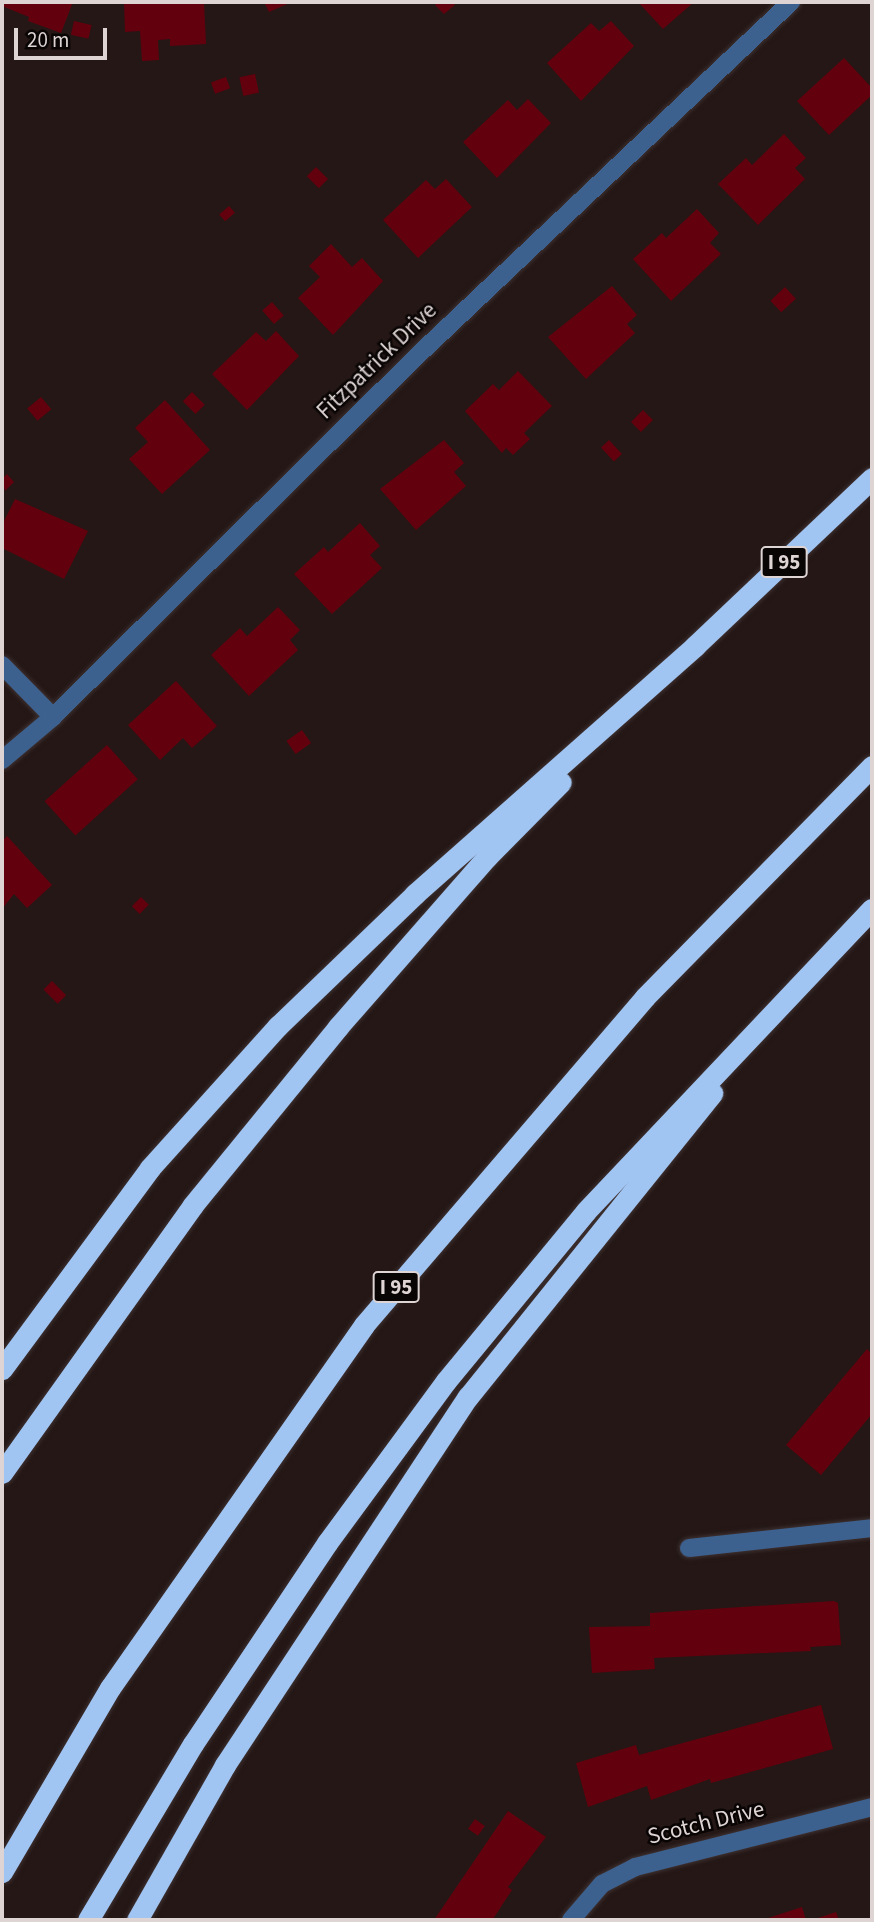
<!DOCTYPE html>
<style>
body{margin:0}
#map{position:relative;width:874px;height:1922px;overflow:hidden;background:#241716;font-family:"Source Sans 3",sans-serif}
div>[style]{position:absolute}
.building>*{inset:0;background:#63000d;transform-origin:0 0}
.roads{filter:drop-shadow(0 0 2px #3e3131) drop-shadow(0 0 2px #3e3131)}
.minor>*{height:18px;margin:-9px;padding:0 9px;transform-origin:9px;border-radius:9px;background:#3d618f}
.highway>*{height:21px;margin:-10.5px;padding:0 10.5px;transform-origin:10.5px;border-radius:10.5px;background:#a1c5f2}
span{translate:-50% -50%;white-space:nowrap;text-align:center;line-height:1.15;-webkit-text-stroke:5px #090504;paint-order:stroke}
.shield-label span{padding:2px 5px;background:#090504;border:2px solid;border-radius:5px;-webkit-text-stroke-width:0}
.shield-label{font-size:21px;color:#ded4d4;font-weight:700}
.street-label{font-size:23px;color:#ded4d4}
.frame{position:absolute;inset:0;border:4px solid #ded4d4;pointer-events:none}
.scale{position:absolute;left:14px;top:28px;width:93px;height:32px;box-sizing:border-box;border:4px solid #ded4d4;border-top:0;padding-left:9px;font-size:21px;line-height:24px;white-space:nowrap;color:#ded4d4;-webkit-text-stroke:5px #090504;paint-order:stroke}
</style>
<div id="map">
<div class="building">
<div style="clip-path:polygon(4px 2px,73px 2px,61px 33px,28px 21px,29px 17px,2px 6px)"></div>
<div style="clip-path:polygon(124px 2px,204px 2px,206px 44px,170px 46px,170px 39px,158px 40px,159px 60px,142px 61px,140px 31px,125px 32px)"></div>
<div style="clip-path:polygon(264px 2px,292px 2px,269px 12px)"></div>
<div style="clip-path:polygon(438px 2px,452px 2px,455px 5px,444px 14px,435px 5px)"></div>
<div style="clip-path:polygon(638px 2px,694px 2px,663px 29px)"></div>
<div style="left:74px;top:21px;width:18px;height:14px;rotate:13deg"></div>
<div style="clip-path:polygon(611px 21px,634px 46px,581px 101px,547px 63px,591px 23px,599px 31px)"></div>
<div style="clip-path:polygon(844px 58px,872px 88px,872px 95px,829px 135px,797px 101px)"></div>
<div style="left:255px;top:74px;width:19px;height:16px;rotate:78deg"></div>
<div style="left:226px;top:77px;width:12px;height:16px;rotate:70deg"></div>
<div style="clip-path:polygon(528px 99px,551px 123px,497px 178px,463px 142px,508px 100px,517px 110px)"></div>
<div style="clip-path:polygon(784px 134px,806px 158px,795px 168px,805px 179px,758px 225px,718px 184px,746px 158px,752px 165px)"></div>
<div style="left:316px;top:167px;width:17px;height:13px;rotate:45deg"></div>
<div style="clip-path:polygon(446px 179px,472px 207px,418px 258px,383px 220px,426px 180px,435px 189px)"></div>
<div style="left:229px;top:206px;width:9px;height:13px;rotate:49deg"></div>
<div style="clip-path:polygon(697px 209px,719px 233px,710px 243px,721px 254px,671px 301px,633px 259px,662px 233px,666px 238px)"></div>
<div style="clip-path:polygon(331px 244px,352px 267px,362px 258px,383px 281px,333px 335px,298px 298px,320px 277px,309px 266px)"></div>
<div style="clip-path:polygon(612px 286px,637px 315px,627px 324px,635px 333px,586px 379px,548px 337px)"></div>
<div style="left:785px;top:287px;width:16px;height:20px;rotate:47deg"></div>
<div style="left:272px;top:302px;width:18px;height:13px;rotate:49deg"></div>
<div style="clip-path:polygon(276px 331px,299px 356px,247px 410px,212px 374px,256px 332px,266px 341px)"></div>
<div style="clip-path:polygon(518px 371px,552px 406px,524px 433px,530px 439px,513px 455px,506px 448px,502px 453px,465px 411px,493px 384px,499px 390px)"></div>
<div style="left:192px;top:392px;width:18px;height:13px;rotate:45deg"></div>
<div style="left:41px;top:397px;width:16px;height:18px;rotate:50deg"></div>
<div style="clip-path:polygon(165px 400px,210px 450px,162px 494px,129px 459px,148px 442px,135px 428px)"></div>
<div style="left:643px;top:410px;width:14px;height:17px;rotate:45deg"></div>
<div style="clip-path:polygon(444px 440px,464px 463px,454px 472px,466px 486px,416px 530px,380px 489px)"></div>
<div style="left:609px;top:440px;width:19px;height:11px;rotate:47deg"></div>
<div style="clip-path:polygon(7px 474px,14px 482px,5px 491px,2px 479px)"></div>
<div style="clip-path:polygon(15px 499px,88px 531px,64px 579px,2px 548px,2px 525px)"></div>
<div style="clip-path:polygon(360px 523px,380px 546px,370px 555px,382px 568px,332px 614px,294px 574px,324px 547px,328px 552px)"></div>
<div style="clip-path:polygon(278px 607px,300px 630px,290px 640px,298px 650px,249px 696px,211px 655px,240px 628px,247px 636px)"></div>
<div style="clip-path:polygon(176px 681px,217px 726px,192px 748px,183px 738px,160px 760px,128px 725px)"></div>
<div style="left:302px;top:730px;width:16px;height:19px;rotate:55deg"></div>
<div style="left:107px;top:745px;width:46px;height:84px;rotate:48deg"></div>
<div style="clip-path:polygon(7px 836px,52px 885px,27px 908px,14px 894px,2px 909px,2px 841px)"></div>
<div style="left:141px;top:897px;width:11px;height:13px;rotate:45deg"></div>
<div style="left:52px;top:981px;width:20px;height:12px;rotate:45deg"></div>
<div style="clip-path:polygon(867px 1349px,872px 1354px,872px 1414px,821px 1475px,786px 1445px)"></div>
<div style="clip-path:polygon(834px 1601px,838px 1603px,841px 1645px,810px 1647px,811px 1651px,654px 1658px,655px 1669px,592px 1673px,589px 1627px,650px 1626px,650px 1613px)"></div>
<div style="clip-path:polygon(821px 1705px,833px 1749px,711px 1783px,710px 1779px,651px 1800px,647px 1786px,588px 1807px,576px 1763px,636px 1745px,639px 1755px)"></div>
<div style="clip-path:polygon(508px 1811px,546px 1837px,508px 1887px,512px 1890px,495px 1916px,492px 1920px,434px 1920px)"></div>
<div style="left:475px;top:1819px;width:12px;height:12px;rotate:35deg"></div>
<div style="clip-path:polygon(802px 1907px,806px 1920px,762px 1920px)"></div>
<div style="clip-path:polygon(836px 1912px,839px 1920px,812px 1920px)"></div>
</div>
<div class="roads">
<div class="minor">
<div style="left:2px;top:665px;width:73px;rotate:45.6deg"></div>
<div style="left:2px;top:760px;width:67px;rotate:-40.1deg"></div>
<div style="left:53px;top:717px;width:514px;rotate:-44.76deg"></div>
<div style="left:418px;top:355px;width:514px;rotate:-43.42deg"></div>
<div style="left:689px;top:1548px;width:184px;rotate:-6.2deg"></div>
<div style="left:571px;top:1920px;width:48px;rotate:-49.3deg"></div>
<div style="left:602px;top:1884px;width:37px;rotate:-27deg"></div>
<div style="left:635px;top:1867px;width:244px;rotate:-14.2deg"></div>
</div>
<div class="highway">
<div style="left:2px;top:1369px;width:250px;rotate:-53.6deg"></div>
<div style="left:150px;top:1168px;width:191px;rotate:-48deg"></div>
<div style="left:278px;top:1026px;width:190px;rotate:-43.9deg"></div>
<div style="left:415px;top:894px;width:374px;rotate:-41.5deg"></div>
<div style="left:695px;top:646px;width:244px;rotate:-43.5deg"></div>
<div style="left:2px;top:1473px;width:329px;rotate:-54.5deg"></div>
<div style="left:193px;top:1205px;width:230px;rotate:-50.8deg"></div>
<div style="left:338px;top:1027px;width:226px;rotate:-48.8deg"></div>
<div style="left:487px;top:857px;width:105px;rotate:-45.4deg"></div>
<div style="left:2px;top:1872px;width:213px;rotate:-59.6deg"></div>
<div style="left:110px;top:1688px;width:443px;rotate:-55deg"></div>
<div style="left:364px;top:1325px;width:432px;rotate:-49.4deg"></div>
<div style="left:645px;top:997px;width:324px;rotate:-45.5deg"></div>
<div style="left:88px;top:1920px;width:205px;rotate:-59.2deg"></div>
<div style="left:193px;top:1744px;width:242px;rotate:-56.3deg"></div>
<div style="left:327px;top:1543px;width:201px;rotate:-53.7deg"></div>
<div style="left:446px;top:1381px;width:220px;rotate:-50.5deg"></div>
<div style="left:586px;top:1211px;width:416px;rotate:-46.6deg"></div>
<div style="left:137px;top:1920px;width:178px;rotate:-60.4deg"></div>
<div style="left:225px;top:1765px;width:441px;rotate:-56.6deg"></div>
<div style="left:468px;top:1397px;width:390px;rotate:-51.2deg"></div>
</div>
</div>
<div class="shield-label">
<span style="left:784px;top:562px">I 95</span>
<span style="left:396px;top:1287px">I 95</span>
</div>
<div class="street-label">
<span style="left:377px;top:361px;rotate:-44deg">Fitzpatrick Drive</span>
<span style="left:706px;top:1823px;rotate:-14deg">Scotch Drive</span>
</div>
<div class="frame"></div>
<div class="scale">20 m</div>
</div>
